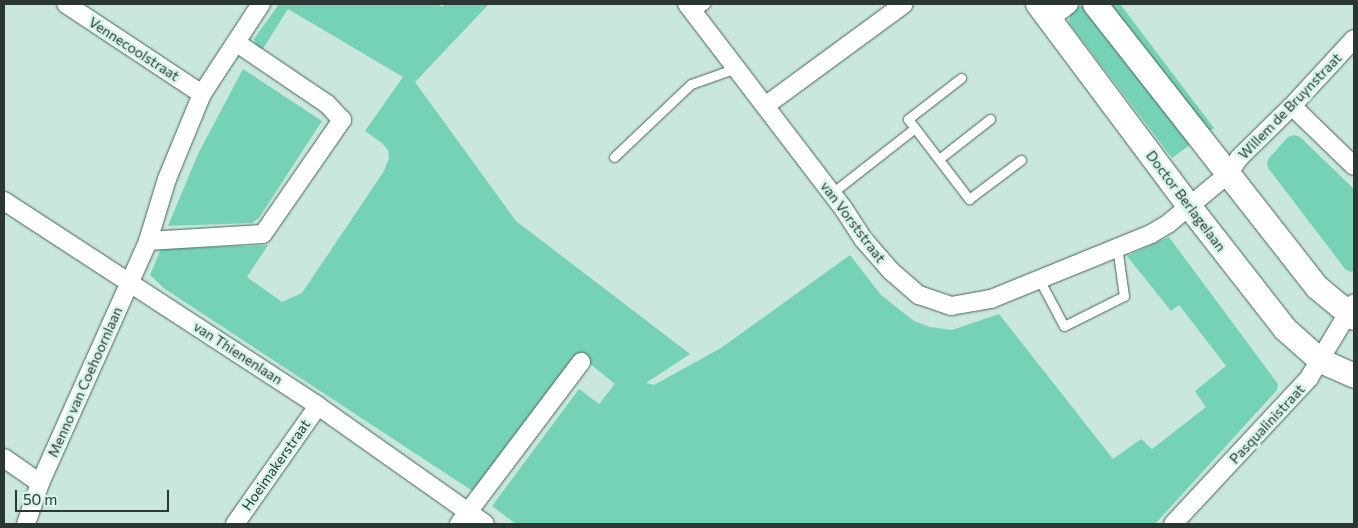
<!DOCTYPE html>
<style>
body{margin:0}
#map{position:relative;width:1358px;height:528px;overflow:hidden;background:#c9e7dc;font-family:Commissioner,sans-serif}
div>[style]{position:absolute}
.green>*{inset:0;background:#76d2b7}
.roads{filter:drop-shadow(0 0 1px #48625a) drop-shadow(0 0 1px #48625a)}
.lane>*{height:9px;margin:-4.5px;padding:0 4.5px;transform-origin:4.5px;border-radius:4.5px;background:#fff}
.street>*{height:18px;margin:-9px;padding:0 9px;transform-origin:9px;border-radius:9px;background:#fff}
.secondary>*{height:24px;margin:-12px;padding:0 12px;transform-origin:12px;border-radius:12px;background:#fff}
span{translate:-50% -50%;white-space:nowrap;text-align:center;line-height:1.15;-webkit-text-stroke:5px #d6f4ea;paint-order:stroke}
.street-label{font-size:14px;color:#2b3732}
.frame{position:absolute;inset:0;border:5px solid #2b3732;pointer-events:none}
.scale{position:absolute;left:15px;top:490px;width:154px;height:22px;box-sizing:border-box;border:2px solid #2b3732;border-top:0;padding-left:6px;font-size:15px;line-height:18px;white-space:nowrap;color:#2b3732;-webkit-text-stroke:4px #d6f4ea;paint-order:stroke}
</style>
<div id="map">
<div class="green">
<div style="clip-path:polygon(279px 4px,438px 4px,442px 7px,445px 4px,489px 4px,415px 82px,516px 221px,690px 354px,646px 383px,654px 385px,721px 348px,850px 255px,881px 295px,914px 321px,930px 327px,952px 330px,999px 314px,1113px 459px,1141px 439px,1152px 449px,1206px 407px,1195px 391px,1226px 366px,1179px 305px,1171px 311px,1127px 256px,1169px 237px,1278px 384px,1277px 390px,1155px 524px,516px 524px,492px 506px,579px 389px,599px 404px,615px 384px,579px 355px,474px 492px,165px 289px,150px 275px,161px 249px,268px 245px,247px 277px,282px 302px,302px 293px,384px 171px,389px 158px,388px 150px,382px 143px,365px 131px,403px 77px,288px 9px,259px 55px,254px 39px)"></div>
<div style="clip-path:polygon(1103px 4px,1120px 4px,1214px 128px,1204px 135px)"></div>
<div style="clip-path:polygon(1087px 5px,1194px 142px,1172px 158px,1069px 23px,1070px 13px,1080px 6px)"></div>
<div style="clip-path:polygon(243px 69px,322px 121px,259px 218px,252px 223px,168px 226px,198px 154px)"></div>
<div style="clip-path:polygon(1294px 135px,1300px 137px,1354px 189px,1354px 270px,1351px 272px,1346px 270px,1268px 168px,1267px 163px,1269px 158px,1288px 137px)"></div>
</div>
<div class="roads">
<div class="lane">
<div style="left:694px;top:12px;width:14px;rotate:-36deg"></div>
<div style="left:961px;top:78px;width:67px;rotate:142.3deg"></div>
<div style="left:908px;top:119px;width:101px;rotate:52.7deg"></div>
<div style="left:969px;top:199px;width:65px;rotate:-36.9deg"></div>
<div style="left:614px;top:157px;width:106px;rotate:-43.5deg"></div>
<div style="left:691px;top:84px;width:48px;rotate:-19.6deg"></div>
<div style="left:939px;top:159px;width:65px;rotate:-38.1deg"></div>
<div style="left:832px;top:193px;width:105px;rotate:-38.1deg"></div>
<div style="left:1039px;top:279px;width:53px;rotate:62deg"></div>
<div style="left:1064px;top:326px;width:67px;rotate:-26.6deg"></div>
<div style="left:1124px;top:296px;width:49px;rotate:-98.1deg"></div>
</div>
<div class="street">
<div style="left:66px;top:4px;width:163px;rotate:33.5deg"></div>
<div style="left:687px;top:4px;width:257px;rotate:52.6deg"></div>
<div style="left:843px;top:208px;width:37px;rotate:57deg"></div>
<div style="left:863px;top:239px;width:43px;rotate:48.8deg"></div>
<div style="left:891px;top:271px;width:37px;rotate:41deg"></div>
<div style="left:919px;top:295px;width:34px;rotate:19deg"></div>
<div style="left:951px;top:306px;width:41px;rotate:-9.9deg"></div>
<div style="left:991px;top:299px;width:173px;rotate:-22.1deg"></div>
<div style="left:1151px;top:234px;width:21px;rotate:-31deg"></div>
<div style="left:1169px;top:223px;width:77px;rotate:-39.7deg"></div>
<div style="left:1228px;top:174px;width:19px;rotate:-55deg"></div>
<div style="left:1239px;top:158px;width:74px;rotate:-44.5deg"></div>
<div style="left:1292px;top:106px;width:91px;rotate:-47.2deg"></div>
<div style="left:1050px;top:19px;width:24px;rotate:-38deg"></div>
<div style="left:765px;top:106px;width:172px;rotate:-36.3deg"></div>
<div style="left:1292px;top:106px;width:86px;rotate:44.1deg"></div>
<div style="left:4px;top:201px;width:375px;rotate:33.1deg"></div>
<div style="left:318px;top:406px;width:204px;rotate:35.2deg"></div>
<div style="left:148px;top:241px;width:115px;rotate:-3.5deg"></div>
<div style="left:263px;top:234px;width:139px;rotate:-55.3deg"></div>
<div style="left:342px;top:120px;width:22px;rotate:-133deg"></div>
<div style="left:327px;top:104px;width:109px;rotate:-145.9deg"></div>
<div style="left:4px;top:458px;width:44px;rotate:34.8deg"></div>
<div style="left:26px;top:524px;width:43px;rotate:-71.1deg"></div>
<div style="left:40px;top:483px;width:265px;rotate:-65.9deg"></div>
<div style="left:148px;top:241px;width:65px;rotate:-73deg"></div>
<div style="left:167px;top:179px;width:92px;rotate:-67.6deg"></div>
<div style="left:202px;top:94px;width:108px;rotate:-56.8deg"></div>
<div style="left:235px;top:524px;width:144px;rotate:-54.9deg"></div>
<div style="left:459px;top:524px;width:203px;rotate:-53deg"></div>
<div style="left:1173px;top:524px;width:200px;rotate:-47deg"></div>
<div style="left:1309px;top:378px;width:87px;rotate:-59deg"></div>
</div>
<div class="secondary">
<div style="left:1038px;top:4px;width:252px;rotate:53.2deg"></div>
<div style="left:1189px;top:206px;width:156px;rotate:52deg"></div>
<div style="left:1285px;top:329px;width:48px;rotate:41.6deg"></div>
<div style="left:1321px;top:361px;width:36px;rotate:24deg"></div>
<div style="left:1095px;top:4px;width:361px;rotate:51.9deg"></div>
<div style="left:1318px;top:288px;width:47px;rotate:39.8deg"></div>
</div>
</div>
<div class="street-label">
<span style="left:134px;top:49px;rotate:33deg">Vennecoolstraat</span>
<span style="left:1290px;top:106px;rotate:-46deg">Willem de Bruynstraat</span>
<span style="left:1186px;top:201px;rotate:53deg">Doctor Berlagelaan</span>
<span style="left:853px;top:222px;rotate:53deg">van Vorststraat</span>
<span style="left:238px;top:353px;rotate:33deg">van Thienenlaan</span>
<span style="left:85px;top:382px;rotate:-66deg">Menno van Coehoornlaan</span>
<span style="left:1267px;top:424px;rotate:-47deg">Pasqualinistraat</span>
<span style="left:276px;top:465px;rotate:-55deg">Hoeimakerstraat</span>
</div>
<div class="frame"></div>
<div class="scale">50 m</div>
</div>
